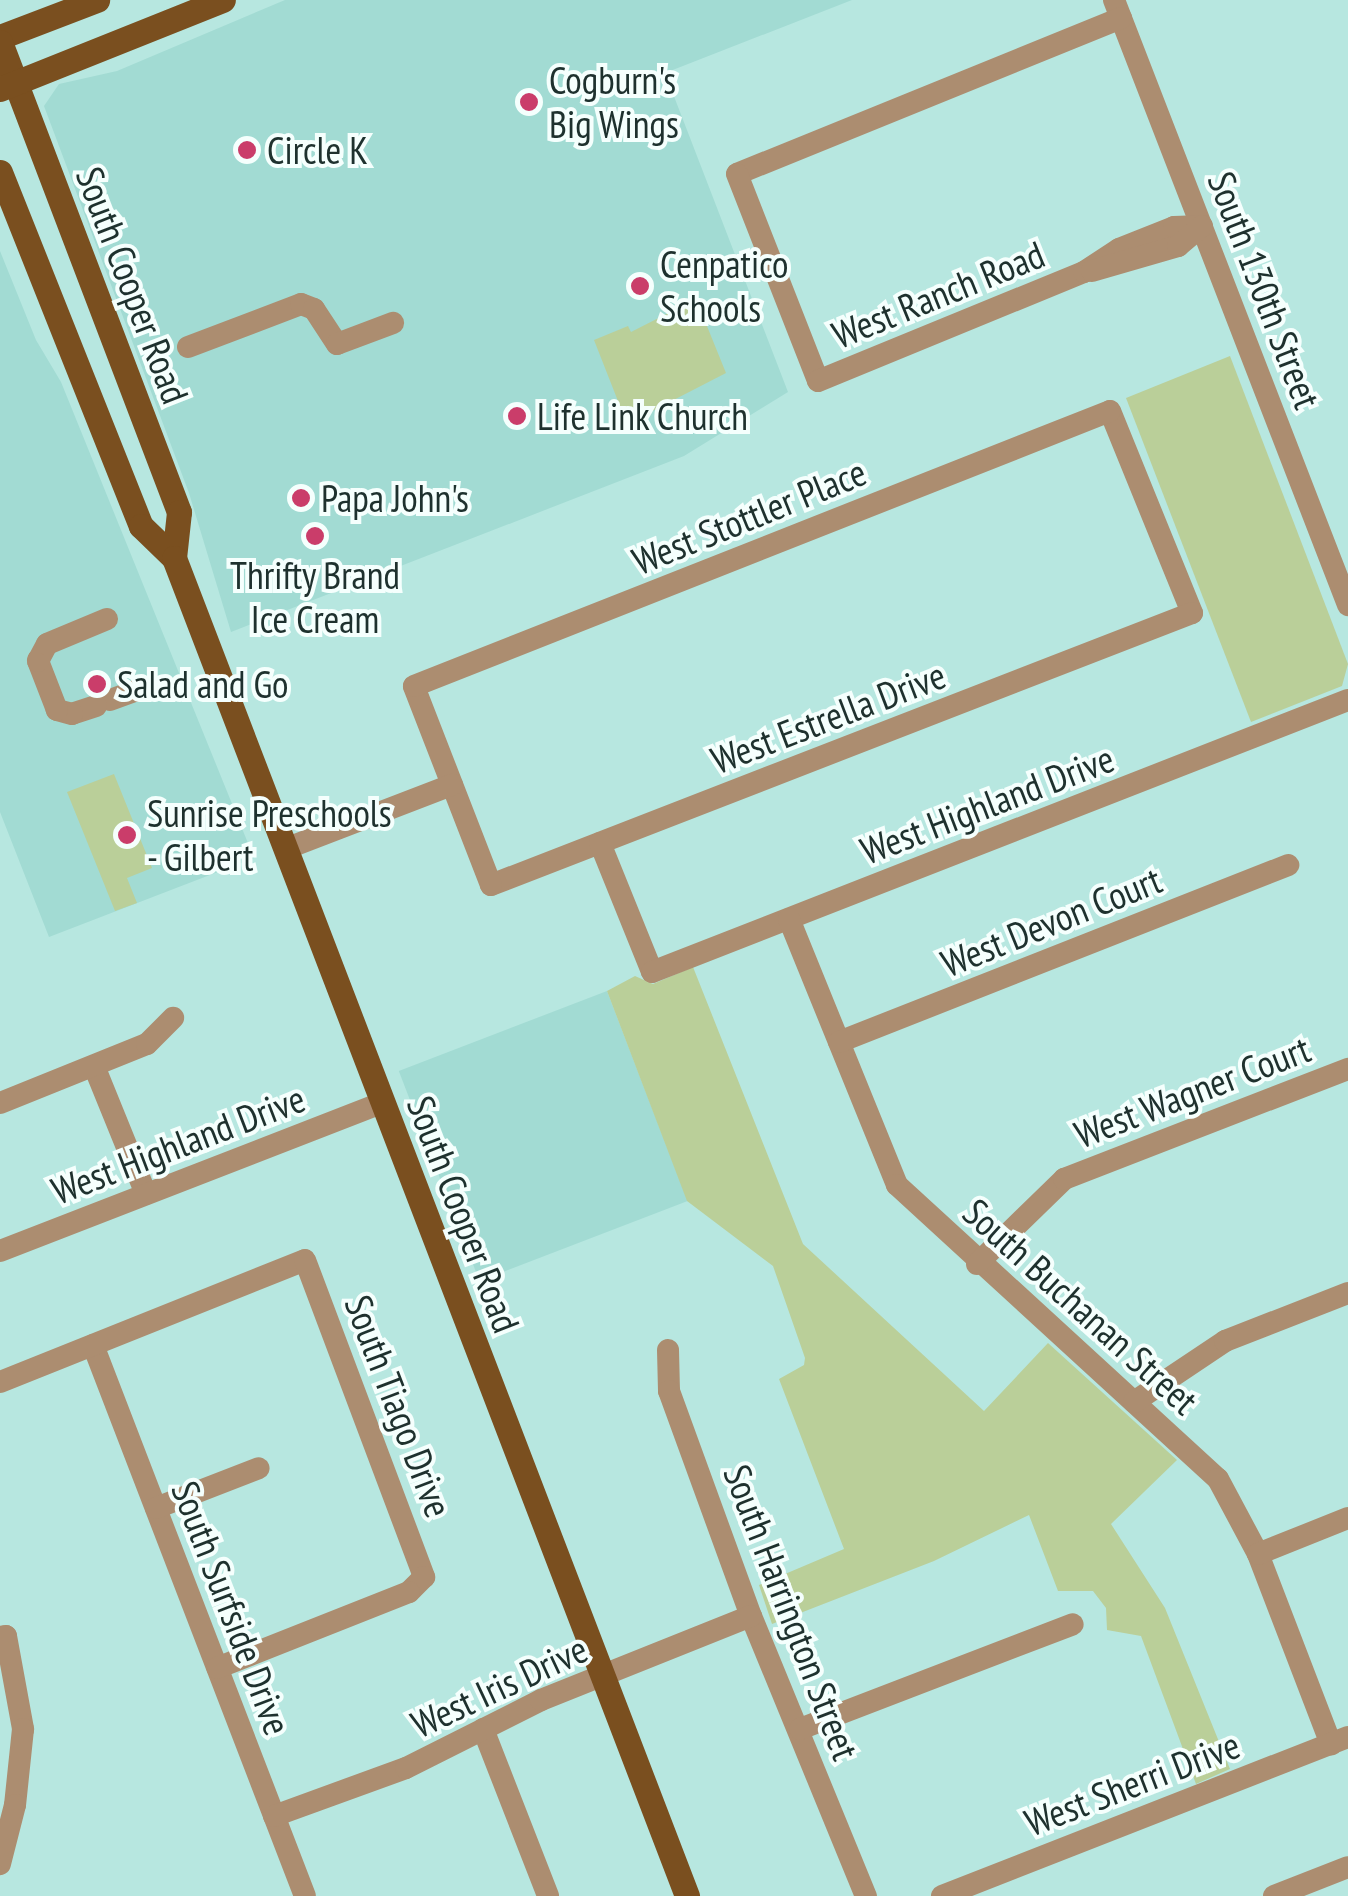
<!DOCTYPE html>
<style>
body{margin:0}
#map{position:relative;width:1348px;height:1896px;overflow:hidden;background:#b7e7e0;font-family:"PT Sans Narrow",sans-serif}
div>[style]{position:absolute}
.built>*{inset:0;background:#a2dbd3;transform-origin:0 0}
.green>*{inset:0;background:#bacf99}
.minor>*{height:22px;margin:-11px;padding:0 11px;transform-origin:11px;border-radius:11px;background:#ac8d70}
.major>*{height:25px;margin:-12.5px;padding:0 12.5px;transform-origin:12.5px;border-radius:12.5px;background:#7a4f1f}
.dots>*{width:28px;height:28px;translate:-50% -50%;box-sizing:border-box;border:5px solid #f5fffd;border-radius:50%}
span{translate:-50% -50%;white-space:nowrap;text-align:center;line-height:1.15;-webkit-text-stroke:8px #f5fffd;paint-order:stroke}
.poi-label{font-size:38px;color:#1e312e}
.left{translate:0 -50%;text-align:left}
.street-label{font-size:38px;color:#1e312e}
</style>
<div id="map">
<div class="built">
<div style="clip-path:polygon(285px 0,852px 0,665px 73px,788px 392px,684px 456px,231px 632px,189px 493px,44px 106px,59px 84px,117px 71px)"></div>
<div style="clip-path:polygon(0 251px,36px 340px,61px 382px,254px 858px,49px 937px,0 812px)"></div>
<div style="left:607px;top:991px;width:225px;height:223px;rotate:69deg"></div>
</div>
<div class="green">
<div style="clip-path:polygon(696px 299px,726px 373px,627px 424px,594px 340px,628px 326px,631px 332px)"></div>
<div style="clip-path:polygon(1230px 356px,1348px 664px,1342px 686px,1251px 722px,1126px 398px)"></div>
<div style="clip-path:polygon(114px 774px,152px 868px,127px 878px,137px 903px,115px 911px,67px 792px)"></div>
<div style="clip-path:polygon(693px 967px,803px 1244px,984px 1411px,1048px 1343px,1177px 1460px,1111px 1524px,1165px 1608px,1230px 1769px,1196px 1784px,1141px 1636px,1107px 1630px,1106px 1608px,1093px 1591px,1058px 1591px,1029px 1515px,934px 1561px,772px 1624px,759px 1585px,844px 1549px,779px 1379px,804px 1365px,805px 1358px,773px 1266px,687px 1201px,607px 991px,635px 976px,653px 984px)"></div>
</div>
<div class="minor">
<div style="left:1114px;top:0;width:649px;rotate:68.85deg"></div>
<div style="left:1121px;top:18px;width:414px;rotate:157.9deg"></div>
<div style="left:737px;top:174px;width:222px;rotate:68.6deg"></div>
<div style="left:818px;top:381px;width:287px;rotate:-22.3deg"></div>
<div style="left:1084px;top:272px;width:42px;rotate:-33.3deg"></div>
<div style="left:1119px;top:249px;width:59px;rotate:-21.8deg"></div>
<div style="left:1174px;top:227px;width:28px;rotate:-2deg"></div>
<div style="left:1092px;top:271px;width:90px;rotate:-16.2deg"></div>
<div style="left:1178px;top:246px;width:31px;rotate:-40deg"></div>
<div style="left:188px;top:347px;width:121px;rotate:-20.8deg"></div>
<div style="left:301px;top:304px;width:14px;rotate:21deg"></div>
<div style="left:314px;top:309px;width:42px;rotate:56.7deg"></div>
<div style="left:337px;top:344px;width:60px;rotate:-20.6deg"></div>
<div style="left:1110px;top:411px;width:218px;rotate:67.9deg"></div>
<div style="left:1192px;top:613px;width:752px;rotate:158.79deg"></div>
<div style="left:491px;top:885px;width:213px;rotate:-111.2deg"></div>
<div style="left:414px;top:686px;width:748px;rotate:-21.56deg"></div>
<div style="left:110px;top:700px;width:27px;rotate:-20deg"></div>
<div style="left:96px;top:706px;width:25px;rotate:162deg"></div>
<div style="left:72px;top:714px;width:16px;rotate:-165deg"></div>
<div style="left:57px;top:710px;width:53px;rotate:-111.2deg"></div>
<div style="left:38px;top:661px;width:19px;rotate:-62deg"></div>
<div style="left:47px;top:644px;width:65px;rotate:-22.6deg"></div>
<div style="left:600px;top:843px;width:139px;rotate:68deg"></div>
<div style="left:652px;top:972px;width:747px;rotate:-21.35deg"></div>
<div style="left:285px;top:849px;width:179px;rotate:-21deg"></div>
<div style="left:789px;top:919px;width:287px;rotate:67.9deg"></div>
<div style="left:897px;top:1185px;width:435px;rotate:42.5deg"></div>
<div style="left:1218px;top:1479px;width:85px;rotate:61.9deg"></div>
<div style="left:1258px;top:1554px;width:204px;rotate:69deg"></div>
<div style="left:839px;top:1042px;width:483px;rotate:-21.5deg"></div>
<div style="left:94px;top:1066px;width:138px;rotate:67.9deg"></div>
<div style="left:0;top:1103px;width:158px;rotate:-21.9deg"></div>
<div style="left:147px;top:1044px;width:37px;rotate:-45deg"></div>
<div style="left:0;top:1251px;width:409px;rotate:-21.2deg"></div>
<div style="left:977px;top:1264px;width:122px;rotate:-44.3deg"></div>
<div style="left:1064px;top:1179px;width:305px;rotate:-21.2deg"></div>
<div style="left:93px;top:1345px;width:590px;rotate:68.96deg"></div>
<div style="left:668px;top:1350px;width:41px;rotate:88.6deg"></div>
<div style="left:669px;top:1391px;width:239px;rotate:70deg"></div>
<div style="left:751px;top:1616px;width:303px;rotate:67.7deg"></div>
<div style="left:0;top:1382px;width:328px;rotate:-21.8deg"></div>
<div style="left:305px;top:1260px;width:339px;rotate:69.4deg"></div>
<div style="left:424px;top:1577px;width:21px;rotate:135deg"></div>
<div style="left:409px;top:1592px;width:206px;rotate:158.4deg"></div>
<div style="left:1134px;top:1402px;width:110px;rotate:-33.8deg"></div>
<div style="left:1225px;top:1341px;width:132px;rotate:-21.3deg"></div>
<div style="left:156px;top:1508px;width:110px;rotate:-21.2deg"></div>
<div style="left:1258px;top:1554px;width:97px;rotate:-21.8deg"></div>
<div style="left:0;top:1637px;width:6px;rotate:-9deg"></div>
<div style="left:6px;top:1636px;width:95px;rotate:79.6deg"></div>
<div style="left:23px;top:1729px;width:76px;rotate:96deg"></div>
<div style="left:15px;top:1805px;width:61px;rotate:104.3deg"></div>
<div style="left:483px;top:1729px;width:179px;rotate:68.7deg"></div>
<div style="left:800px;top:1729px;width:292px;rotate:-21deg"></div>
<div style="left:274px;top:1816px;width:140px;rotate:-20deg"></div>
<div style="left:406px;top:1768px;width:151px;rotate:-26.7deg"></div>
<div style="left:541px;top:1700px;width:226px;rotate:-21.8deg"></div>
<div style="left:942px;top:1896px;width:436px;rotate:-21.4deg"></div>
<div style="left:1274px;top:1896px;width:79px;rotate:-21.4deg"></div>
</div>
<div class="major">
<div style="left:0;top:37px;width:104px;rotate:-20.9deg"></div>
<div style="left:0;top:42px;width:503px;rotate:69.15deg"></div>
<div style="left:179px;top:512px;width:46px;rotate:96.2deg"></div>
<div style="left:0;top:89px;width:240px;rotate:-21.8deg"></div>
<div style="left:0;top:172px;width:381px;rotate:68.3deg"></div>
<div style="left:141px;top:526px;width:46px;rotate:44.1deg"></div>
<div style="left:174px;top:558px;width:1433px;rotate:69.02deg"></div>
</div>
<div class="dots">
<div style="left:529px;top:102px;background:#ca3d6a"></div>
<div style="left:247px;top:150px;background:#ca3d6a"></div>
<div style="left:640px;top:286px;background:#ca3d6a"></div>
<div style="left:517px;top:416px;background:#ca3d6a"></div>
<div style="left:301px;top:498px;background:#ca3d6a"></div>
<div style="left:315px;top:536px;background:#ca3d6a"></div>
<div style="left:97px;top:684px;background:#ca3d6a"></div>
<div style="left:127px;top:835px;background:#ca3d6a"></div>
</div>
<div class="poi-label">
<span class="left" style="left:549px;top:102px">Cogburn's<br>Big Wings</span>
<span class="left" style="left:267px;top:150px">Circle K</span>
<span class="left" style="left:660px;top:286px">Cenpatico<br>Schools</span>
<span class="left" style="left:537px;top:416px">Life Link Church</span>
<span class="left" style="left:321px;top:498px">Papa John's</span>
<span style="left:315px;top:597px">Thrifty Brand<br>Ice Cream</span>
<span class="left" style="left:117px;top:684px">Salad and Go</span>
<span class="left" style="left:147px;top:835px">Sunrise Preschools<br>- Gilbert</span>
</div>
<div class="street-label">
<span style="left:133px;top:285px;rotate:69deg">South Cooper Road</span>
<span style="left:1265px;top:290px;rotate:69deg">South 130th Street</span>
<span style="left:938px;top:294px;rotate:-22deg">West Ranch Road</span>
<span style="left:749px;top:516px;rotate:-22deg">West Stottler Place</span>
<span style="left:828px;top:717px;rotate:-21deg">West Estrella Drive</span>
<span style="left:987px;top:804px;rotate:-21deg">West Highland Drive</span>
<span style="left:1051px;top:921px;rotate:-22deg">West Devon Court</span>
<span style="left:1192px;top:1091px;rotate:-21deg">West Wagner Court</span>
<span style="left:178px;top:1144px;rotate:-21deg">West Highland Drive</span>
<span style="left:464px;top:1214px;rotate:69deg">South Cooper Road</span>
<span style="left:1081px;top:1306px;rotate:42deg">South Buchanan Street</span>
<span style="left:399px;top:1406px;rotate:69deg">South Tiago Drive</span>
<span style="left:232px;top:1608px;rotate:69deg">South Surfside Drive</span>
<span style="left:792px;top:1612px;rotate:69deg">South Harrington Street</span>
<span style="left:499px;top:1686px;rotate:-25deg">West Iris Drive</span>
<span style="left:1132px;top:1783px;rotate:-21deg">West Sherri Drive</span>
</div>
</div>
